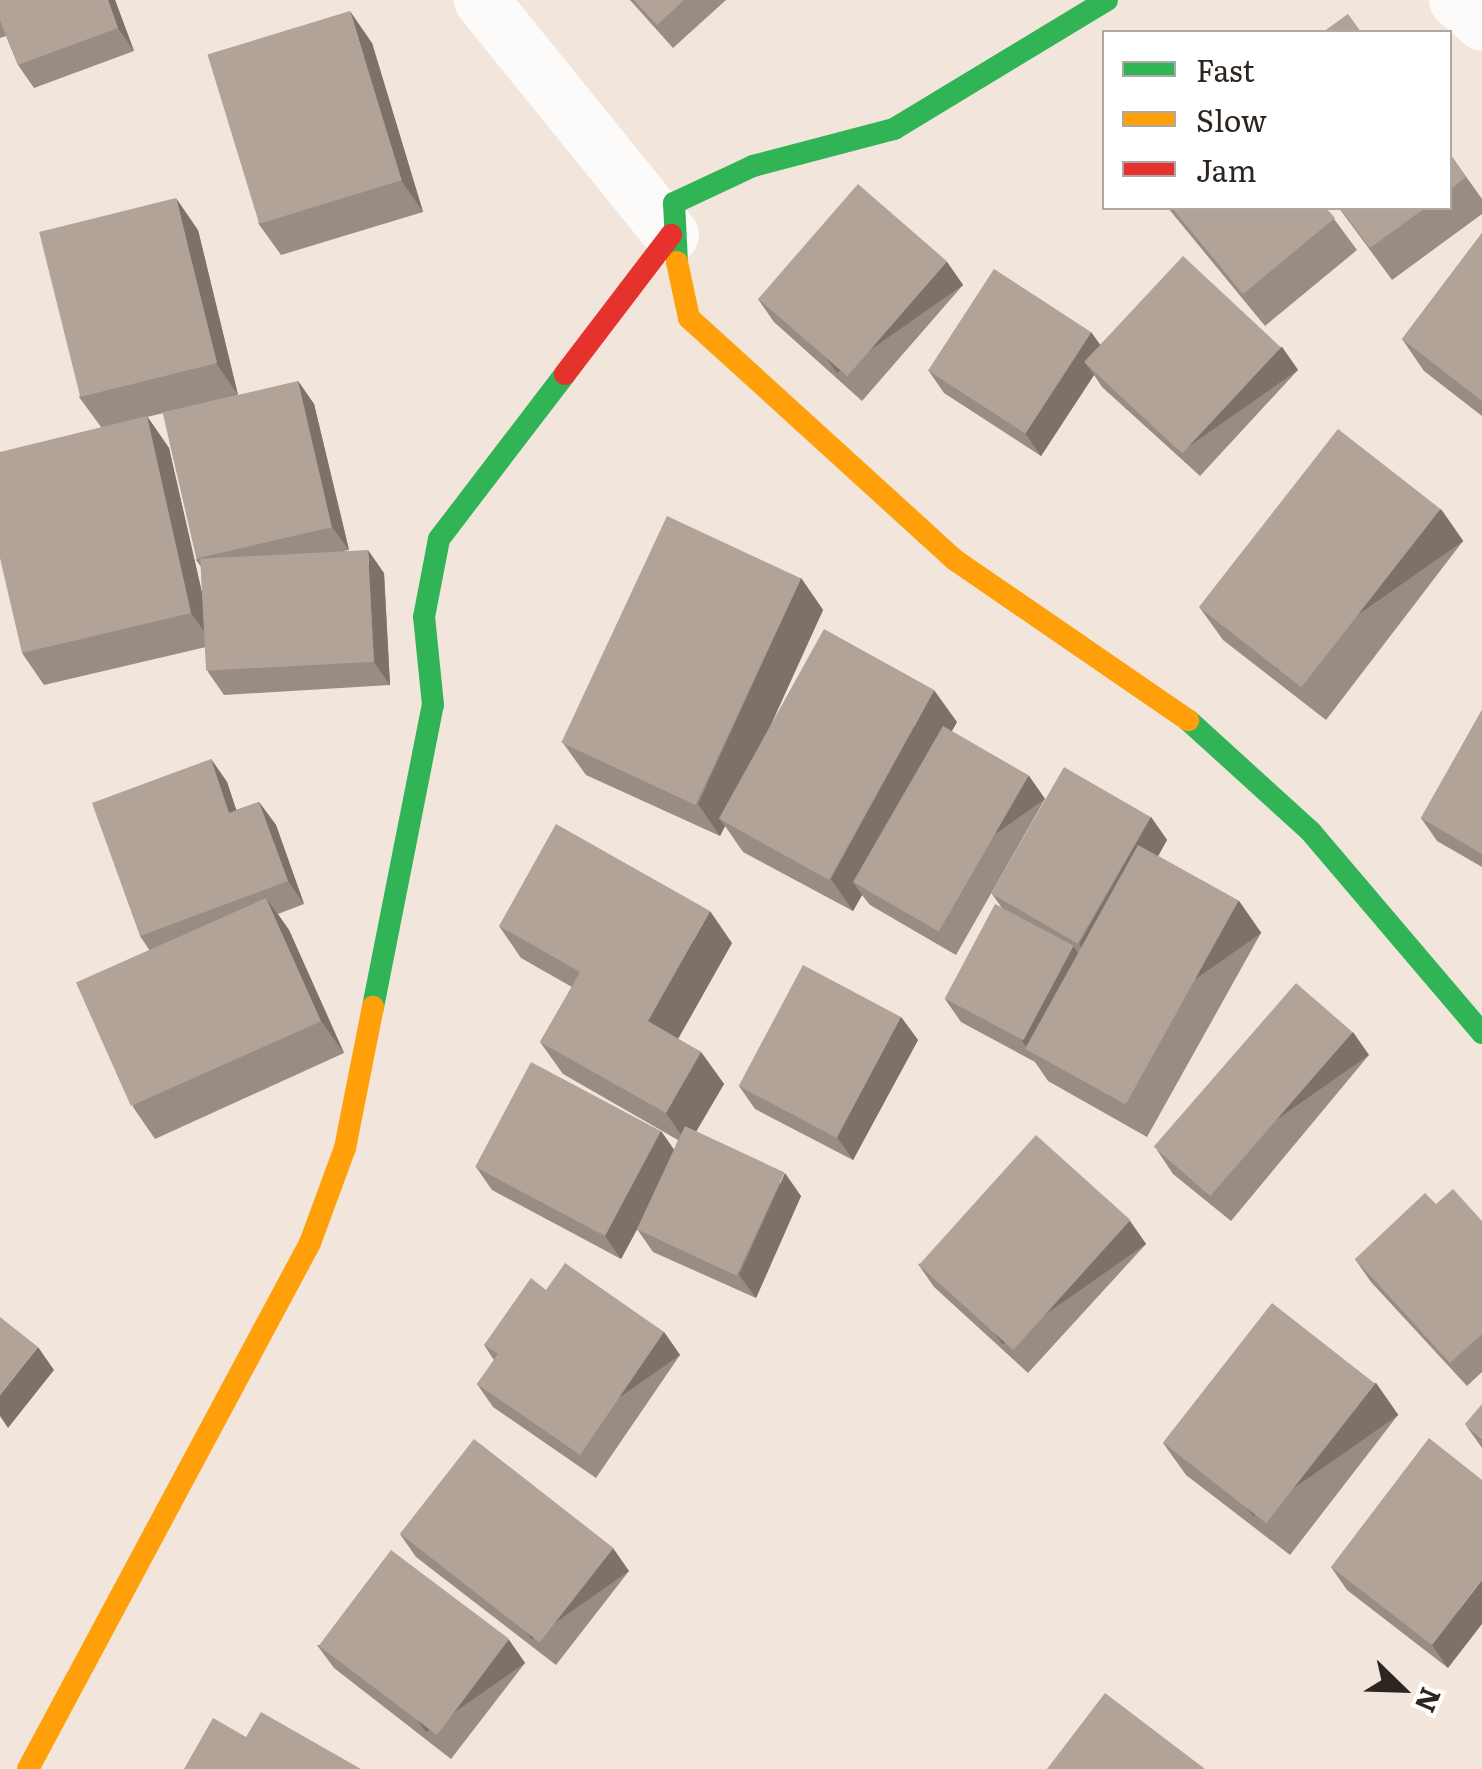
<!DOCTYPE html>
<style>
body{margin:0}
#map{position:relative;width:1482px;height:1769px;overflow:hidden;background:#f2e5dc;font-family:Literata,serif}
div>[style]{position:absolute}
.street>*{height:55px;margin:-27.5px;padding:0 27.5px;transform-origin:27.5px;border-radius:27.5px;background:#fdfbfa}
.fast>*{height:22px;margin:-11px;padding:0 11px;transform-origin:11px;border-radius:11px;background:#30b455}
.slow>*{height:22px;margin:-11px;padding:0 11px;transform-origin:11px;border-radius:11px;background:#ff9f0a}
.jam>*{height:22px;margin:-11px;padding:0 11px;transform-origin:11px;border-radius:11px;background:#e5322d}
.wall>*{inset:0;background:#998c83}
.shaded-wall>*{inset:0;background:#7d726a;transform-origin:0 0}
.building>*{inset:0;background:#b2a398;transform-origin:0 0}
span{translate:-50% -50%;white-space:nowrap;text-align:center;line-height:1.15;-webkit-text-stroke:10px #fff;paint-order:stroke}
.legend{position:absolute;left:1102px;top:30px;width:350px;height:180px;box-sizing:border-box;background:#fff;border:2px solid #aba8a5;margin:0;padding:12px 18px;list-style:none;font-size:30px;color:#2d251f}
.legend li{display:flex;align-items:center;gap:20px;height:50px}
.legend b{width:50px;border:2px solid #aba8a5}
.north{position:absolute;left:1352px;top:1639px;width:100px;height:100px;-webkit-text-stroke:8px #fff;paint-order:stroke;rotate:113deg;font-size:28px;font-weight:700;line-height:40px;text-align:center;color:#2d251f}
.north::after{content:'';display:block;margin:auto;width:35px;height:45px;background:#2d251f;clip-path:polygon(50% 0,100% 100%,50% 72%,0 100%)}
</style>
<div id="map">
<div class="street">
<div style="left:481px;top:0;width:302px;rotate:51deg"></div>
<div style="left:1456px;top:0;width:35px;rotate:41deg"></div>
</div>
<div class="fast">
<div style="left:677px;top:262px;width:59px;rotate:-92.9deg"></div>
<div style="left:674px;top:203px;width:87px;rotate:-25.1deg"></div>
<div style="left:753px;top:166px;width:146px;rotate:-14.7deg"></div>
<div style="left:894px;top:129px;width:249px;rotate:-31.2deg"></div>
<div style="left:1188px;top:720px;width:166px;rotate:42.3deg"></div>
<div style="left:1311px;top:832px;width:264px;rotate:49.6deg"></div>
<div style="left:373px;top:1007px;width:308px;rotate:-78.8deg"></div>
<div style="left:433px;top:705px;width:88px;rotate:-95.8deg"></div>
<div style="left:424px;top:617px;width:79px;rotate:-79.1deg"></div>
<div style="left:439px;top:539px;width:208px;rotate:-52.6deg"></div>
</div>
<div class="slow">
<div style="left:677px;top:262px;width:57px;rotate:77.9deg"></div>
<div style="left:689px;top:318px;width:360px;rotate:42.3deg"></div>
<div style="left:955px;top:560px;width:283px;rotate:34.5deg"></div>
<div style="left:28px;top:1769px;width:597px;rotate:-61.8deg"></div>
<div style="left:310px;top:1243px;width:101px;rotate:-69.8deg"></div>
<div style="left:345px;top:1148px;width:144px;rotate:-78.8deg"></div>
</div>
<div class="jam">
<div style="left:565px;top:374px;width:175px;rotate:-52.7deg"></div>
</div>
<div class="wall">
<div style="clip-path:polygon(0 0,115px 0,134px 51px,34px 88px,18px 65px,6px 36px,0 38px)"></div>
<div style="clip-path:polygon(630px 0,726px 0,673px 48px)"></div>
<div style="clip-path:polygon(372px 43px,423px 212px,281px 255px,258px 223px)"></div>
<div style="clip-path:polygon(1450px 154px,1482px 199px,1482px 214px,1392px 280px,1339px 208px,1450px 208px)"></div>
<div style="clip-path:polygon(1168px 208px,1326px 208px,1357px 250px,1265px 326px)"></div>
<div style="clip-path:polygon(198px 230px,238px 395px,147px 417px,169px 448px,203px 598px,201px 567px,196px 560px,298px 381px,314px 404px,349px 550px,344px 551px,384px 573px,390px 685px,224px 695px,208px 672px,206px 647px,44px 685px,22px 653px,101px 427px,79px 397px)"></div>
<div style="clip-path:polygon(1482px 233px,1482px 416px,1424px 371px,1402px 339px)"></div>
<div style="clip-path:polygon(947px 262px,963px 285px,862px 401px,774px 322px,758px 299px)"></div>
<div style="clip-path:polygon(1091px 332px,1102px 347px,1282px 347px,1298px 370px,1200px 476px,1102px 387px,1094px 375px,1041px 456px,944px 393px,928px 370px)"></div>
<div style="clip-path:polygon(1463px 541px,1326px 720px,1223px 640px,1200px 608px)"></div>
<div style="clip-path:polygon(801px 578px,823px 610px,765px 738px,957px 722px,951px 731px,1029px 776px,1045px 799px,956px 955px,870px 905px,862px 895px,853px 911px,743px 852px,725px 826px,720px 836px,586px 775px,563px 743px)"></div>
<div style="clip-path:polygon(1482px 710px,1482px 867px,1437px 841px,1421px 818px)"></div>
<div style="clip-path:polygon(211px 759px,227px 782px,236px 810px,259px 802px,276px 825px,304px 904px,278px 914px,289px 930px,344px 1053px,155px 1139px,133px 1107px,150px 951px,140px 936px)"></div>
<div style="clip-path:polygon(1151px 817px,1167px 840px,1158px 856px,1239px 901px,1261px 933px,1147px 1137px,1048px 1081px,1035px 1062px,961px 1022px,945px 999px,1002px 908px,992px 894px)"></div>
<div style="clip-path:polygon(499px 926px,732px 943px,678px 1039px,701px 1052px,724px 1084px,696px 1132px,801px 1196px,756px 1298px,653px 1252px,637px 1229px,639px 1226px,621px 1259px,492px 1190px,476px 1167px,661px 1131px,674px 1150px,678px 1140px,563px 1074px,540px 1042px,572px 987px,521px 958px)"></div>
<div style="clip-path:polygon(901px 1017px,918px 1040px,853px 1160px,755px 1109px,739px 1086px)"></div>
<div style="clip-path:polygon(1369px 1055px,1231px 1221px,1173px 1174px,1157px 1150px)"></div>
<div style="clip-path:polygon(1436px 1204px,1482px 1221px,1482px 1372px,1467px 1386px,1371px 1282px,1355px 1259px)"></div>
<div style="clip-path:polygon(1130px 1221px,1146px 1244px,1028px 1373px,934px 1287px,918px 1264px)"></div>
<div style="clip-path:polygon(546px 1290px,664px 1332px,680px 1355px,596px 1478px,493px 1407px,477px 1384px,494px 1360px,484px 1345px)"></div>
<div style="clip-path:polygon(1376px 1383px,1398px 1415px,1290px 1555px,1186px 1475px,1163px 1443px)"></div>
<div style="clip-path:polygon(1465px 1424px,1482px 1439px,1482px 1448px)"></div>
<div style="clip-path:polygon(1482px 1480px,1448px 1668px,1347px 1590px,1331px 1567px)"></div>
<div style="clip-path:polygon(400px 1534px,629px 1571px,556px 1665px,416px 1557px)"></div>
<div style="clip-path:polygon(509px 1640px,525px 1663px,451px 1759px,334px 1668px,317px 1645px)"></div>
</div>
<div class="shaded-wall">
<div style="clip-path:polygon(108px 0,115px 0,134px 51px,118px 28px)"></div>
<div style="clip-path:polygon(350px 11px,372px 43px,423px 212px,401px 180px)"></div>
<div style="clip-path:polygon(176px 198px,198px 230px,238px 395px,216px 363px)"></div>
<div style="left:947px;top:262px;width:28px;height:154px;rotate:55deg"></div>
<div style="clip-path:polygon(1091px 332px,1107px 355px,1086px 364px,1094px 375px,1041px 456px,1025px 433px)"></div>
<div style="left:1282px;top:347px;width:28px;height:144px;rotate:55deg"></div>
<div style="clip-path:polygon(298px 381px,314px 404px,349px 550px,332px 527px)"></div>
<div style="clip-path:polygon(147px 416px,169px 448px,214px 645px,191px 613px)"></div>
<div style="left:1441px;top:509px;width:39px;height:226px;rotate:55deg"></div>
<div style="clip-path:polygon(368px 550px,384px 573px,390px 685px,374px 662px)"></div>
<div style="clip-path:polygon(801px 578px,823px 610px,726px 823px,720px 820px,725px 826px,720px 836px,698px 804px)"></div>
<div style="clip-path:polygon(934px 690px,957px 722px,865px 889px,853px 882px,862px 895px,853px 911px,831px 879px)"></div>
<div style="clip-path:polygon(211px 759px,227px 782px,245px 836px,229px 813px)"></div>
<div style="left:1029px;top:776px;width:28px;height:180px;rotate:55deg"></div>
<div style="clip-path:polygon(259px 802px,276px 825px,304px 904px,288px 881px)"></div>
<div style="clip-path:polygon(1151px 817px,1167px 840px,1096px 967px,1079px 944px)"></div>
<div style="clip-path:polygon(266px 898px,289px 930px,344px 1053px,321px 1021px)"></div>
<div style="left:1239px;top:901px;width:39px;height:234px;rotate:55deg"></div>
<div style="clip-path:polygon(710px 911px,732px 943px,670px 1053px,648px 1021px)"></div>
<div style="clip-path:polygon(1073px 946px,1089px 969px,1029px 1050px,1022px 1041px)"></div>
<div style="clip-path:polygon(901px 1017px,918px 1040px,853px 1160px,837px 1137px)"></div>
<div style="left:1353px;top:1032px;width:28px;height:216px;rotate:55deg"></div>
<div style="clip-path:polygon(701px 1052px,724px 1084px,688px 1145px,666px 1113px)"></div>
<div style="clip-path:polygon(661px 1131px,677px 1154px,621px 1259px,605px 1236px)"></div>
<div style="clip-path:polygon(785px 1173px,801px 1196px,756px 1298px,739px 1275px)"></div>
<div style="left:1130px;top:1221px;width:28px;height:175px;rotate:55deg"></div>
<div style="left:664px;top:1332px;width:28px;height:149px;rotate:55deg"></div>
<div style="clip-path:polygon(38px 1347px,54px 1370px,8px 1428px,0 1416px,0 1395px)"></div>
<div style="left:1376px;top:1383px;width:39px;height:177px;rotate:55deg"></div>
<div style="left:613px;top:1548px;width:28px;height:119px;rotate:55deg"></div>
<div style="clip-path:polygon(1482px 1580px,1482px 1624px,1448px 1668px,1432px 1645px)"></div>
<div style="left:509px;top:1640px;width:28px;height:121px;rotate:55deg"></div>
</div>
<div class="building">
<div style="clip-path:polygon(0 0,108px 0,118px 28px,18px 65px,0 20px)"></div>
<div style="clip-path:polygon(634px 0,684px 0,657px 25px)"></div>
<div style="left:350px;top:11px;width:177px;height:149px;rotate:73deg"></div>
<div style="clip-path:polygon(1348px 14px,1361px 32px,1323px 32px)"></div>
<div style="clip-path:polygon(1450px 154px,1466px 177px,1450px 190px)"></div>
<div style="left:858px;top:184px;width:118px;height:152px;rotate:41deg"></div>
<div style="left:176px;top:198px;width:170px;height:141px;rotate:76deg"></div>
<div style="clip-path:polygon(1172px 208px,1326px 208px,1335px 218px,1243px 294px)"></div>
<div style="clip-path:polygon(1340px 208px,1425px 208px,1370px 248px)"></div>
<div style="clip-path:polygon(1482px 233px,1482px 401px,1402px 339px)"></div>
<div style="left:1183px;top:256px;width:134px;height:145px;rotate:43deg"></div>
<div style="left:994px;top:269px;width:116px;height:121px;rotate:33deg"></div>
<div style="left:298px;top:381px;width:150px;height:139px;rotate:77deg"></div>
<div style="clip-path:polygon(147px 416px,191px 613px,22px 653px,0 558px,0 452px)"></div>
<div style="left:1338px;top:429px;width:130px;height:226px;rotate:38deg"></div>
<div style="left:667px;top:516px;width:148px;height:250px;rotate:25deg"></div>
<div style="left:368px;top:550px;width:112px;height:168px;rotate:87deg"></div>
<div style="left:824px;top:629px;width:126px;height:217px;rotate:29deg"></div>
<div style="clip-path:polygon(1482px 710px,1482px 854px,1421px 818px)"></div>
<div style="left:943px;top:726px;width:99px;height:180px;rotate:30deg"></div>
<div style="clip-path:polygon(211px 759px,229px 813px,259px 802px,288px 881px,140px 936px,92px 803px)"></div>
<div style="left:1064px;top:767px;width:100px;height:146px;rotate:30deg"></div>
<div style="clip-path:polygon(556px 824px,710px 911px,648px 1021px,701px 1052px,666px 1113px,540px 1042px,580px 972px,499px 926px)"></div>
<div style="left:1138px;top:845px;width:115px;height:233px;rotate:29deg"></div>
<div style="left:266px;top:898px;width:135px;height:208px;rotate:66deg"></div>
<div style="left:995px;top:904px;width:89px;height:107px;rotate:28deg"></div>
<div style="left:803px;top:965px;width:111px;height:137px;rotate:28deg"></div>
<div style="left:1296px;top:983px;width:75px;height:217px;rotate:41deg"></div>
<div style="left:531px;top:1062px;width:147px;height:119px;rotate:28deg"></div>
<div style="left:685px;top:1126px;width:110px;height:114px;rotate:25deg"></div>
<div style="left:1036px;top:1135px;width:127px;height:175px;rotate:42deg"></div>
<div style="clip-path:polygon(1453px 1189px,1482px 1221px,1482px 1334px,1450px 1363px,1355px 1259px,1425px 1193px,1436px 1204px)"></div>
<div style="clip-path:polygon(565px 1263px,664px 1332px,580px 1455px,477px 1384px,498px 1354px,484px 1345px,531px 1278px,546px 1290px)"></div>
<div style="left:1272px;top:1303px;width:131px;height:177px;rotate:38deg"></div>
<div style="clip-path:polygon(0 1317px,38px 1347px,0 1395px)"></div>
<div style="clip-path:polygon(1482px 1404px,1482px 1439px,1465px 1424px)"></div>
<div style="clip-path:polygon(1429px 1438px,1482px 1480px,1482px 1580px,1432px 1645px,1331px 1567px)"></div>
<div style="left:474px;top:1439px;width:177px;height:120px;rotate:38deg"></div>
<div style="left:391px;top:1550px;width:148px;height:120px;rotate:37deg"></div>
<div style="clip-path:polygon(1105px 1693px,1205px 1769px,1047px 1769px)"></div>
<div style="clip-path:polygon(261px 1712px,361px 1769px,184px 1769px,213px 1718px,246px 1737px)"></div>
</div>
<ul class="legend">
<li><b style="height:12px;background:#30b455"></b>Fast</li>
<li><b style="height:12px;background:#ff9f0a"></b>Slow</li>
<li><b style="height:12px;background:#e5322d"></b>Jam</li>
</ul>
<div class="north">N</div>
</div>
